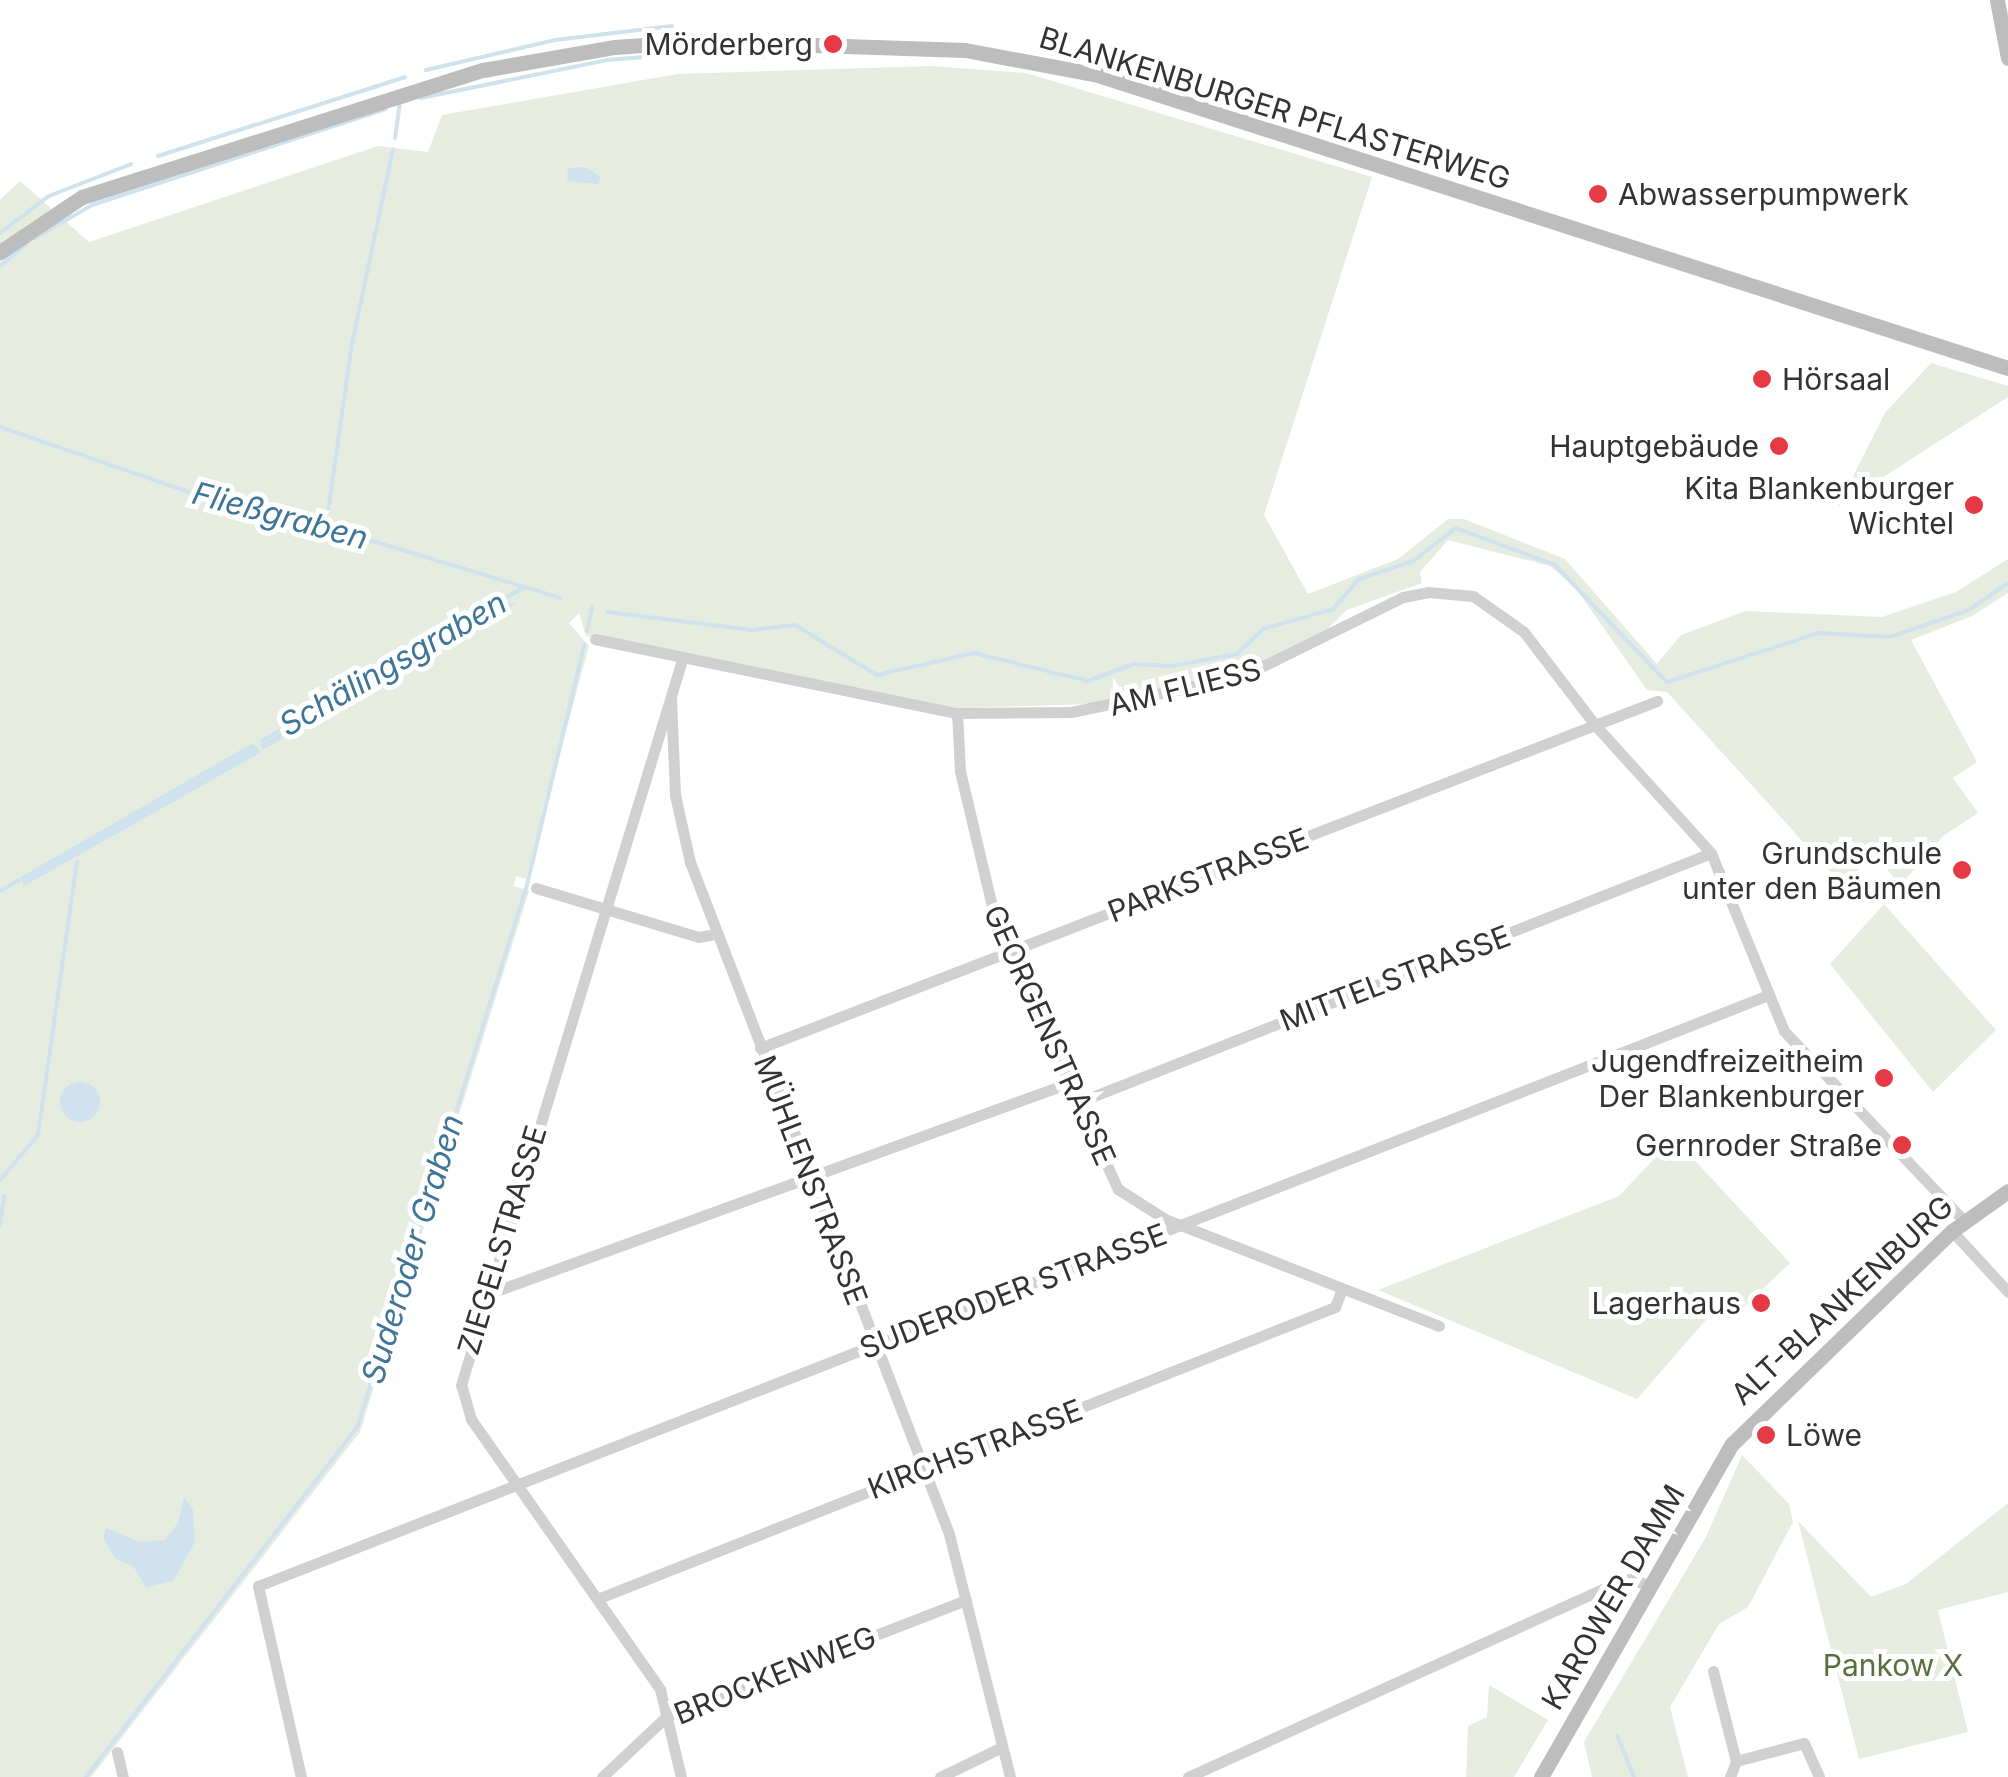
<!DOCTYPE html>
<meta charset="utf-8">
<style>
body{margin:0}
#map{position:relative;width:2008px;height:1777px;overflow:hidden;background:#fff;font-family:Inter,sans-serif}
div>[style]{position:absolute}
.green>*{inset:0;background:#e6ecdf}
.water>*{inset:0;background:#cfe2ee}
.round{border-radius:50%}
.stream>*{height:4px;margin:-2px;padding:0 2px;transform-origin:2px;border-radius:2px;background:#cfe2ee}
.minor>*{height:11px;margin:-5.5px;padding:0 5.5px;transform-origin:5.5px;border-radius:5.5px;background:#d0d0d0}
.secondary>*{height:15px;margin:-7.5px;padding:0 7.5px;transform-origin:7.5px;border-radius:7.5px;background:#bdbdbd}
.dots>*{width:28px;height:28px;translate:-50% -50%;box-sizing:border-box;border:5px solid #fff;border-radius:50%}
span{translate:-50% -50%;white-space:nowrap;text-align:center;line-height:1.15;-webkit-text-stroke:10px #fff;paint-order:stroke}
.poi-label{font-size:30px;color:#333}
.right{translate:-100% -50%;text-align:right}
.left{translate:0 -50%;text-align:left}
.street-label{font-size:30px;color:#333}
.park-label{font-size:30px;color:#56703f}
.water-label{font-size:32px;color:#3f7597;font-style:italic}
</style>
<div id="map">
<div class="green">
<div style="clip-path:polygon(931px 66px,1026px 73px,1372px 177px,1264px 515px,1308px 594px,1398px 559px,1448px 519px,1464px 519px,1565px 559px,1657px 664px,1681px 635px,1746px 611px,1882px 617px,1956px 592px,2008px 559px,2008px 593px,1972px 616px,1911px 640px,1977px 762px,1953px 778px,1978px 813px,1943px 836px,1900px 886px,1872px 849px,1846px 889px,1667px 692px,1647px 690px,1575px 587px,1550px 566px,1448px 540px,1420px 572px,1422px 583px,1347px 610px,1321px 635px,1274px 660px,1188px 687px,1089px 704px,957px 708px,586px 636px,579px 613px,569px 623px,589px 646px,526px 879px,516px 876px,514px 886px,529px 891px,360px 1432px,91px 1777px,0 1777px,0 200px,20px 181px,89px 242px,378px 146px,428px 152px,442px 115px,678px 74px)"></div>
<div style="clip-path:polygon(1931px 363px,2008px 386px,2008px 397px,1838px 506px,1885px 413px)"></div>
<div style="clip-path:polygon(1884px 904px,1996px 1030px,1933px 1092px,1830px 964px)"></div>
<div style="clip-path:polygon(1674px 1138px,1790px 1263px,1739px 1312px,1724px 1299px,1637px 1399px,1378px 1290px,1619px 1196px)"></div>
<div style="clip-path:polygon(1742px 1455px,1789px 1504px,1793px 1522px,1748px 1607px,1719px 1624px,1670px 1707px,1688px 1777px,1592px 1777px,1584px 1742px,1706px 1537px)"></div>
<div style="clip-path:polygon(2008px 1503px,2008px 1592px,1938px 1610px,1968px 1732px,1859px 1759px,1798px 1521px,1871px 1597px,1906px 1584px)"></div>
<div style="clip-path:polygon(1489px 1685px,1548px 1720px,1514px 1777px,1466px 1777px,1468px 1726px,1487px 1717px)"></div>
</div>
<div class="water">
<div style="clip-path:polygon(585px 167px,601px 177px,598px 184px,567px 181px,568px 168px)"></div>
<div style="clip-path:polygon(504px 602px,516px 604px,263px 750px,260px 745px)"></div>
<div style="clip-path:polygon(256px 745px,260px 753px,24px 886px,22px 880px)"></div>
<div class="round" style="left:60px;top:1082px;width:40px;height:40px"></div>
<div style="clip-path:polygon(184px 1497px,193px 1510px,195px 1542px,173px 1581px,146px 1587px,133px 1566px,116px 1559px,103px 1538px,106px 1528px,140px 1542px,165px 1540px,178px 1523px)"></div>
</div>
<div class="stream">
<div style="left:426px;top:70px;width:132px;rotate:-13.1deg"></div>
<div style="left:555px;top:40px;width:118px;rotate:-6.8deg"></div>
<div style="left:421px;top:98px;width:190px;rotate:-11.5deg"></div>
<div style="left:607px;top:60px;width:101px;rotate:-4.5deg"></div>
<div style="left:708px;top:52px;width:56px;rotate:5.1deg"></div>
<div style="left:395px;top:138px;width:34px;rotate:-82deg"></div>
<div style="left:158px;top:156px;width:259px;rotate:-17.7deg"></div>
<div style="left:0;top:233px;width:61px;rotate:-37.1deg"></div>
<div style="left:49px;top:196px;width:88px;rotate:-21.3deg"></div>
<div style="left:35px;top:238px;width:66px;rotate:-30.1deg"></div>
<div style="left:92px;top:205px;width:309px;rotate:-18.1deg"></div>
<div style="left:0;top:266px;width:35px;rotate:-40deg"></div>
<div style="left:0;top:427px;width:261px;rotate:19deg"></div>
<div style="left:247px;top:512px;width:80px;rotate:10.8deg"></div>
<div style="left:326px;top:527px;width:245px;rotate:16.8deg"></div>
<div style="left:328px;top:512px;width:170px;rotate:-81.9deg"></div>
<div style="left:352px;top:344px;width:199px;rotate:-78.1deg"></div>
<div style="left:607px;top:612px;width:146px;rotate:7.1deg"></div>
<div style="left:752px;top:630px;width:43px;rotate:-6.6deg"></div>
<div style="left:795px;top:625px;width:96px;rotate:31.4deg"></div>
<div style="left:877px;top:675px;width:99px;rotate:-12.8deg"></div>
<div style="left:974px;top:653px;width:117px;rotate:13.8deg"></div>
<div style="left:1088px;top:681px;width:49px;rotate:-20.3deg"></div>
<div style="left:1134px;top:664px;width:37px;rotate:3deg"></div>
<div style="left:1171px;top:666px;width:67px;rotate:-10.3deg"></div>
<div style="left:1237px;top:654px;width:36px;rotate:-44deg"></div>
<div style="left:1263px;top:629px;width:73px;rotate:-15.9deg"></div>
<div style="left:1333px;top:609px;width:40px;rotate:-49deg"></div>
<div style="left:1359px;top:579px;width:57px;rotate:-18.4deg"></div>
<div style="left:1413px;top:561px;width:54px;rotate:-37.5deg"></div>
<div style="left:1456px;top:528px;width:106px;rotate:20.5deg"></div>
<div style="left:1555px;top:565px;width:162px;rotate:46.3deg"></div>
<div style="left:1667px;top:682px;width:160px;rotate:-17.9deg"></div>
<div style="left:1819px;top:633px;width:71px;rotate:3.2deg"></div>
<div style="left:1890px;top:637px;width:83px;rotate:-18.9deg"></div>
<div style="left:1969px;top:610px;width:47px;rotate:-34.7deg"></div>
<div style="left:587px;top:631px;width:24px;rotate:-78deg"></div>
<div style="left:262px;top:741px;width:304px;rotate:-30.4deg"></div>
<div style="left:23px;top:878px;width:264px;rotate:-30deg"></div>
<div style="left:0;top:891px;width:22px;rotate:-30deg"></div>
<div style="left:0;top:1180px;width:59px;rotate:-49.8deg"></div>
<div style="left:38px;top:1135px;width:276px;rotate:-81.9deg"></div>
<div style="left:0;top:1225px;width:29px;rotate:-82deg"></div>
<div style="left:1617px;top:1735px;width:45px;rotate:68deg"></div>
<div style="left:86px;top:1777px;width:442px;rotate:-52.2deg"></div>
<div style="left:357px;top:1428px;width:569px;rotate:-72.62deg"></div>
<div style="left:527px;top:885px;width:247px;rotate:-76.6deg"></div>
</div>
<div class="minor">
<div style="left:595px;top:639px;width:369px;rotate:11.6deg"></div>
<div style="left:957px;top:713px;width:114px;rotate:-0.5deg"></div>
<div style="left:1071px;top:712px;width:176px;rotate:-11.8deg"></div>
<div style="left:1243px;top:676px;width:178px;rotate:-26.3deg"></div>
<div style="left:1403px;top:597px;width:25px;rotate:-11deg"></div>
<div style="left:1428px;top:592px;width:45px;rotate:5.1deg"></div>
<div style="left:1473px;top:596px;width:62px;rotate:35.2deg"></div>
<div style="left:1524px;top:632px;width:117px;rotate:52.6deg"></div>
<div style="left:1595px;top:725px;width:173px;rotate:47.8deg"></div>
<div style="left:1711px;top:853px;width:192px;rotate:67.7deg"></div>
<div style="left:1784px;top:1031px;width:262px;rotate:46.5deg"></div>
<div style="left:671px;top:699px;width:96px;rotate:87.6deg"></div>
<div style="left:675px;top:795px;width:69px;rotate:77.4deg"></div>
<div style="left:690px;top:862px;width:720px;rotate:68.92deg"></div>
<div style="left:949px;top:1534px;width:251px;rotate:75.9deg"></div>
<div style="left:957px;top:713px;width:58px;rotate:87deg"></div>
<div style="left:960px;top:771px;width:156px;rotate:76.7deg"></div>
<div style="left:996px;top:923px;width:293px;rotate:65.4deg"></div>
<div style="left:1118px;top:1189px;width:56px;rotate:32.6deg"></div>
<div style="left:1165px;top:1219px;width:294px;rotate:21.3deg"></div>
<div style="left:536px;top:888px;width:169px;rotate:16.8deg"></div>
<div style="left:698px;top:937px;width:17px;rotate:-10deg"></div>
<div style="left:760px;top:1048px;width:962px;rotate:-21.15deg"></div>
<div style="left:1079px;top:1102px;width:679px;rotate:-21.5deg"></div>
<div style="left:1952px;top:1231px;width:83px;rotate:47.4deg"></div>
<div style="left:486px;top:1290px;width:10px;rotate:6deg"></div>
<div style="left:496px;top:1291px;width:610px;rotate:-19.95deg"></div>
<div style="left:597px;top:1599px;width:794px;rotate:-21.59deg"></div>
<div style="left:1335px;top:1307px;width:19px;rotate:-69deg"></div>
<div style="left:1713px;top:1671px;width:93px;rotate:75.7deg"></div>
<div style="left:117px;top:1752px;width:26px;rotate:77deg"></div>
<div style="left:301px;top:1777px;width:196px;rotate:-102.7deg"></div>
<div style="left:258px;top:1586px;width:1622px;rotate:-21.37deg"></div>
<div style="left:602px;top:1777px;width:89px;rotate:-43.2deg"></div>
<div style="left:667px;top:1716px;width:321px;rotate:-21.2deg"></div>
<div style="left:681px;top:1777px;width:90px;rotate:-103.4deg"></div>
<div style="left:660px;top:1689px;width:330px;rotate:-125deg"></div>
<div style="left:471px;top:1419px;width:35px;rotate:-106deg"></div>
<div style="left:461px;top:1385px;width:758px;rotate:-73.05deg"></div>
<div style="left:940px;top:1777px;width:69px;rotate:-25.8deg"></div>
<div style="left:1188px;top:1777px;width:457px;rotate:-24.4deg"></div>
<div style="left:1604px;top:1588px;width:28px;rotate:-19deg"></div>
<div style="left:1630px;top:1579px;width:22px;rotate:18deg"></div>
<div style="left:1730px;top:1777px;width:17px;rotate:-69deg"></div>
<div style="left:1736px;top:1761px;width:70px;rotate:-14.8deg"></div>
<div style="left:1804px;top:1743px;width:37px;rotate:66deg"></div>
</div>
<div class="secondary">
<div style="left:1997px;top:0;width:59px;rotate:79.3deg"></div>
<div style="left:0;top:252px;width:99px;rotate:-33.9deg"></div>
<div style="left:82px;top:197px;width:421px;rotate:-17.6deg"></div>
<div style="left:483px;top:70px;width:134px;rotate:-9.9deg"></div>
<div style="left:615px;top:47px;width:82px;rotate:-4.2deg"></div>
<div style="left:697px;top:41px;width:268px;rotate:1.9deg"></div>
<div style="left:965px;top:50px;width:135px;rotate:10.6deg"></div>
<div style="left:1098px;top:75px;width:956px;rotate:17.85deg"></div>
<div style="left:1541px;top:1777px;width:384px;rotate:-60.2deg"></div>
<div style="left:1732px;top:1444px;width:306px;rotate:-44.1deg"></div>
<div style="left:1952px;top:1231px;width:69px;rotate:-35.5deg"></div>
</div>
<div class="dots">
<div style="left:833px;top:44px;background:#e63946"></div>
<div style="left:1598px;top:194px;background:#e63946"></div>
<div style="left:1762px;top:379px;background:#e63946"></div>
<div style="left:1779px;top:446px;background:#e63946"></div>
<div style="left:1974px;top:505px;background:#e63946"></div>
<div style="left:1962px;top:870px;background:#e63946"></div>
<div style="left:1884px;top:1078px;background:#e63946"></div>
<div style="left:1902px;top:1145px;background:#e63946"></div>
<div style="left:1761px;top:1303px;background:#e63946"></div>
<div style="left:1766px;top:1435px;background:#e63946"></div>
</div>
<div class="poi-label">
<span class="right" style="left:813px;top:44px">Mörderberg</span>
<span class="left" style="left:1618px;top:194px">Abwasserpumpwerk</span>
<span class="left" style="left:1782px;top:379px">Hörsaal</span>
<span class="right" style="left:1759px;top:446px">Hauptgebäude</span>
<span class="right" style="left:1954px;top:505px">Kita Blankenburger<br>Wichtel</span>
<span class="right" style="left:1942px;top:870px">Grundschule<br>unter den Bäumen</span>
<span class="right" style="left:1864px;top:1078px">Jugendfreizeitheim<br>Der Blankenburger</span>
<span class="right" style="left:1882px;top:1145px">Gernroder Straße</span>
<span class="right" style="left:1741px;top:1303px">Lagerhaus</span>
<span class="left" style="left:1786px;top:1435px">Löwe</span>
</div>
<div class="street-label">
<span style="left:1275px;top:108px;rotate:17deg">BLANKENBURGER PFLASTERWEG</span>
<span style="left:1185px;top:687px;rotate:-14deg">AM FLIESS</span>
<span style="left:1208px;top:875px;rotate:-21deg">PARKSTRASSE</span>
<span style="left:1395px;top:978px;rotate:-21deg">MITTELSTRASSE</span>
<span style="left:1050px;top:1035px;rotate:66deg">GEORGENSTRASSE</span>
<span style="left:811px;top:1180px;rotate:69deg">MÜHLENSTRASSE</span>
<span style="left:502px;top:1240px;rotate:-73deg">ZIEGELSTRASSE</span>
<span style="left:1013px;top:1291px;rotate:-21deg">SUDERODER STRASSE</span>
<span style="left:1842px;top:1300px;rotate:-43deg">ALT-BLANKENBURG</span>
<span style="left:975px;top:1449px;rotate:-21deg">KIRCHSTRASSE</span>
<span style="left:1613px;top:1597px;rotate:-60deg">KAROWER DAMM</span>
<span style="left:775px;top:1675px;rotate:-22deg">BROCKENWEG</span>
</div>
<div class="park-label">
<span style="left:1893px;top:1665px">Pankow X</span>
</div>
<div class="water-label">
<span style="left:280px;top:516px;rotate:15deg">Fließgraben</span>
<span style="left:393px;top:664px;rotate:-30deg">Schälingsgraben</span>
<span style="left:413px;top:1249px;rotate:-73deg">Suderoder Graben</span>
</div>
</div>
